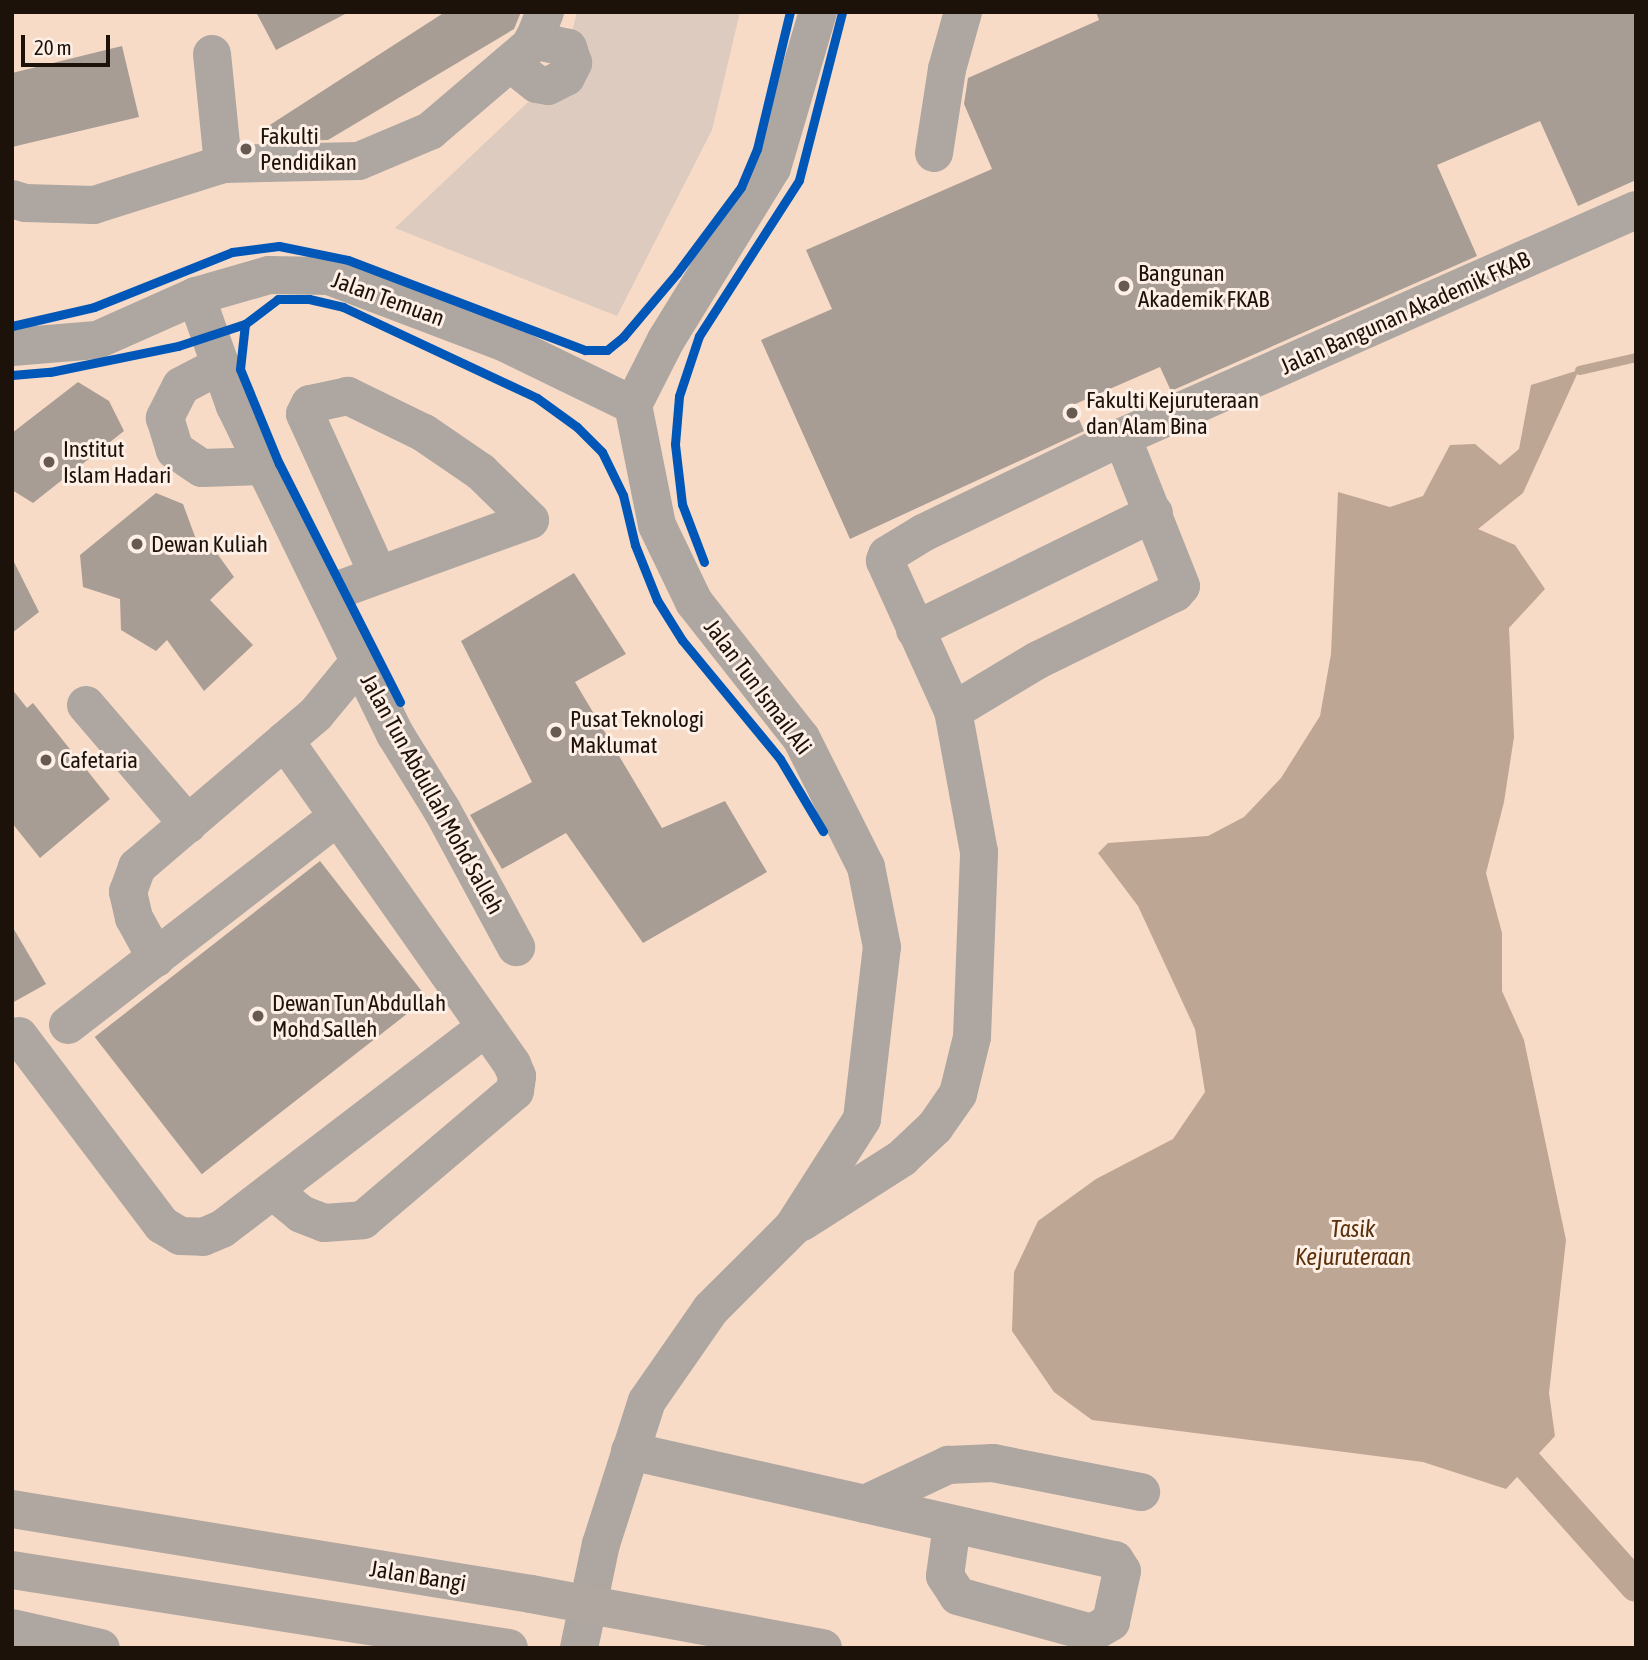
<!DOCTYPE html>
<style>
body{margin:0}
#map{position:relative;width:1648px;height:1660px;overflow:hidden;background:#f0e2d8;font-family:"Asap Condensed",sans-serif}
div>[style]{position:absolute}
.built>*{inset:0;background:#f7dbc6;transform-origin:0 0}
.green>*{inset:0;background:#dccbbe}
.water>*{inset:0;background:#bea694}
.stream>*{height:9px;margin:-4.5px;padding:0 4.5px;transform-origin:4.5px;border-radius:4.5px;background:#bea694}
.canal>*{height:32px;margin:-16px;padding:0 16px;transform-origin:16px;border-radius:16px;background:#bea694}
.building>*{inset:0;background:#a89d94;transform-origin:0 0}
.minor>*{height:38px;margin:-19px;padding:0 19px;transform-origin:19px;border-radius:19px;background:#aea6a1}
.major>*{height:38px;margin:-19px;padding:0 19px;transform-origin:19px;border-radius:19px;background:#b1a7a1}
.cycleway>*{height:9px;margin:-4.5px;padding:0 4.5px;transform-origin:4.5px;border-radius:4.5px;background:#0057b8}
.dots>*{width:19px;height:19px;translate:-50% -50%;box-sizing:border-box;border:4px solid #fef0e7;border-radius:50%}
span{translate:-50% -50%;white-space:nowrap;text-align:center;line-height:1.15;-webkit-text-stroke:6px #fef0e7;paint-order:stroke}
.poi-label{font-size:23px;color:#1d1209}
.left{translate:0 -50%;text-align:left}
.street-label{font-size:23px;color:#1d1209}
.water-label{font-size:24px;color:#5a320d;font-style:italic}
.frame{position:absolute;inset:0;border:14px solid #1d1209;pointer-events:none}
.scale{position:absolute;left:21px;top:35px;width:89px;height:32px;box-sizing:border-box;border:4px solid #1d1209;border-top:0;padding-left:9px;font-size:21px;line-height:24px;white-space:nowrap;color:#1d1209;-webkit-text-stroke:5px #fef0e7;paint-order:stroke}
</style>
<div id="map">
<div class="built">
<div style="left:12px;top:12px;width:1624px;height:1636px"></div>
</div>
<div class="green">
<div style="clip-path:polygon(577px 12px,740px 12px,712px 130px,617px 316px,395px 228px,563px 69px)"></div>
</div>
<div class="water">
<div style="clip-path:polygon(1579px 370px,1523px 493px,1478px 529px,1515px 545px,1545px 589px,1509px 628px,1514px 737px,1504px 802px,1486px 873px,1502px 933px,1502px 991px,1524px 1040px,1566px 1240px,1549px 1393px,1555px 1436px,1506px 1489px,1423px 1462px,1092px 1420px,1054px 1392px,1012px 1331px,1014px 1272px,1038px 1221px,1096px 1179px,1173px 1139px,1205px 1092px,1195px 1029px,1138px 906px,1098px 853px,1108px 843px,1208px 836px,1244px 817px,1281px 778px,1320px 716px,1331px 654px,1338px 492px,1390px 507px,1423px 496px,1450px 445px,1475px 444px,1500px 465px,1519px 449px,1531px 385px)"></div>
</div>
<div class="stream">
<div style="left:1579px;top:370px;width:58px;rotate:-12.8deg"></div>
</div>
<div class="canal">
<div style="left:1528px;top:1465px;width:162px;rotate:48.2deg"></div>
</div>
<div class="building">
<div style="clip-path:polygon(256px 12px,349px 12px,276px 50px)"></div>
<div style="clip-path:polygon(445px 12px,521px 12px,514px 29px,328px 140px,273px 141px,262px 130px)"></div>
<div style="clip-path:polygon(1096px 12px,1636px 12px,1636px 180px,1578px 206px,1540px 121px,1437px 165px,1477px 256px,1171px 391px,1160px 367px,1073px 405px,1084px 431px,850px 539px,761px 340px,832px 309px,806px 250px,992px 169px,964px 104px,968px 78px,1099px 20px)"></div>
<div style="clip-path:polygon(122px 46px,139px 117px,12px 147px,12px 73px)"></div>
<div style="clip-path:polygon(78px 382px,109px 401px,124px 431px,33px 503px,12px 490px,12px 433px)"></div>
<div style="clip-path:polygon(156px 493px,183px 504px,197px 542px,216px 552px,234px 577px,210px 600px,253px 645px,204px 691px,167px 640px,156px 651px,121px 630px,120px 599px,83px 587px,80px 555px)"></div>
<div style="clip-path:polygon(12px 558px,39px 612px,12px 633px)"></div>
<div style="clip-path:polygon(574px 573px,626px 654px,575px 682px,662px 828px,725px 801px,767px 872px,643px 943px,566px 833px,502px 869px,470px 815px,532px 782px,461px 641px)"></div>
<div style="clip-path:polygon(12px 689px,27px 708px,33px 703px,110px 799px,40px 858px,12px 823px)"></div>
<div style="left:320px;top:861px;width:174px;height:286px;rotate:52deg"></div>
<div style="clip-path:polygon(12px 926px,46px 984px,12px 1003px)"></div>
</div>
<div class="minor">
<div style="left:212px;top:54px;width:111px;rotate:84.3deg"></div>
<div style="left:510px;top:63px;width:34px;rotate:38deg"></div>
<div style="left:537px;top:84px;width:11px;rotate:10deg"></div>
<div style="left:548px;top:86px;width:20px;rotate:-27deg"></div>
<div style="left:566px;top:77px;width:16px;rotate:-63deg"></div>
<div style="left:573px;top:63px;width:16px;rotate:-108deg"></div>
<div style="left:568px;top:48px;width:36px;rotate:-167deg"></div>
<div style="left:934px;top:153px;width:85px;rotate:-81.2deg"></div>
<div style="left:947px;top:69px;width:59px;rotate:-74.3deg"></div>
<div style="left:12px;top:199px;width:14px;rotate:17deg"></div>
<div style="left:25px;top:203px;width:69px;rotate:1.7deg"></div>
<div style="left:94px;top:205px;width:135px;rotate:-17.6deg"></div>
<div style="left:223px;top:164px;width:136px;rotate:-1.3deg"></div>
<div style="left:359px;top:161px;width:77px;rotate:-22.9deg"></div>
<div style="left:430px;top:131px;width:134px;rotate:-40.5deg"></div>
<div style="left:532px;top:44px;width:35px;rotate:-68deg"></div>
<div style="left:196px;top:296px;width:117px;rotate:70.5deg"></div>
<div style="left:235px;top:406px;width:365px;rotate:64deg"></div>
<div style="left:395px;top:734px;width:89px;rotate:58.3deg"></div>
<div style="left:442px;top:810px;width:156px;rotate:61.6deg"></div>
<div style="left:12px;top:347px;width:85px;rotate:-4.7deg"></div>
<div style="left:97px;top:340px;width:108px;rotate:-24deg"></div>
<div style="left:196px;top:296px;width:76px;rotate:-16deg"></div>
<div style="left:269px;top:275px;width:60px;rotate:1deg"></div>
<div style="left:329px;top:276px;width:186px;rotate:20.8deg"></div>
<div style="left:503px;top:342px;width:144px;rotate:25.9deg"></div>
<div style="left:221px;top:365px;width:45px;rotate:152.3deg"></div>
<div style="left:181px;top:386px;width:36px;rotate:117deg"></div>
<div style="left:165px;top:418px;width:34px;rotate:73deg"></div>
<div style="left:175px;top:450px;width:32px;rotate:34deg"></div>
<div style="left:202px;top:468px;width:62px;rotate:-1.8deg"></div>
<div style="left:327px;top:594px;width:216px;rotate:-20deg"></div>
<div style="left:530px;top:520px;width:69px;rotate:-135.6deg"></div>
<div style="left:481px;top:472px;width:69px;rotate:-145.6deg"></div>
<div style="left:424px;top:433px;width:85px;rotate:-154deg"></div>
<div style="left:348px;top:396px;width:39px;rotate:168deg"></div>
<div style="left:310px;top:404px;width:11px;rotate:117deg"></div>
<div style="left:305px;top:414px;width:176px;rotate:65.5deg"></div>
<div style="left:915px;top:630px;width:266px;rotate:-26.1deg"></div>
<div style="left:86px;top:705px;width:157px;rotate:49.4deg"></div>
<div style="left:953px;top:711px;width:99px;rotate:-31deg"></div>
<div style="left:1038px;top:660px;width:153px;rotate:-26.1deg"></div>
<div style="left:1175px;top:593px;width:9px;rotate:-49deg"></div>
<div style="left:1181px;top:586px;width:160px;rotate:-111.6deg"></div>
<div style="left:156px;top:958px;width:46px;rotate:-118.8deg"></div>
<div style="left:134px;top:918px;width:27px;rotate:-103deg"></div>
<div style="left:128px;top:892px;width:27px;rotate:-70deg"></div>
<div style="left:137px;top:867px;width:235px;rotate:-40.5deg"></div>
<div style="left:316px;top:714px;width:67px;rotate:-50.4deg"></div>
<div style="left:68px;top:1025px;width:340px;rotate:-37.7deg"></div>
<div style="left:19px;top:1036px;width:237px;rotate:52.9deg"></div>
<div style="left:162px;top:1225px;width:21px;rotate:31deg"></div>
<div style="left:180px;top:1236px;width:23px;rotate:2deg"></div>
<div style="left:203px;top:1237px;width:21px;rotate:-23deg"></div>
<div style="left:222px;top:1229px;width:332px;rotate:-37.4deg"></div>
<div style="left:486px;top:1027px;width:350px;rotate:-125.1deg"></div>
<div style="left:273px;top:1191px;width:36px;rotate:39deg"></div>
<div style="left:301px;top:1214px;width:25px;rotate:21deg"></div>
<div style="left:324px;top:1223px;width:39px;rotate:-4deg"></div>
<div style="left:363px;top:1220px;width:199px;rotate:-40.3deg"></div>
<div style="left:515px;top:1091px;width:15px;rotate:-82deg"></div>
<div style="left:517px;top:1076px;width:13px;rotate:-113deg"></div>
<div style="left:512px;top:1064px;width:45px;rotate:-125.1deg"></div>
<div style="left:802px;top:1222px;width:119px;rotate:-32.6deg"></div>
<div style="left:902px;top:1158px;width:45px;rotate:-43.2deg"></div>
<div style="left:935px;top:1127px;width:40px;rotate:-55.1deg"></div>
<div style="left:958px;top:1094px;width:59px;rotate:-76.2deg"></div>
<div style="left:972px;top:1037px;width:185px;rotate:-87.8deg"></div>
<div style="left:979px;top:852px;width:143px;rotate:-100.4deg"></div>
<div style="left:953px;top:711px;width:165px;rotate:-114.4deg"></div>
<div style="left:885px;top:561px;width:6px;rotate:-72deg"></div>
<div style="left:887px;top:555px;width:42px;rotate:-31.4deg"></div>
<div style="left:923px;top:533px;width:221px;rotate:-25.8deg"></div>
<div style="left:1122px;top:437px;width:562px;rotate:-23.83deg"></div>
<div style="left:630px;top:1451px;width:497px;rotate:12.7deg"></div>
<div style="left:1115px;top:1560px;width:13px;rotate:58deg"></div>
<div style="left:1122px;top:1571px;width:52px;rotate:102.2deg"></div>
<div style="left:1111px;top:1622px;width:22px;rotate:150deg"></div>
<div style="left:1092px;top:1633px;width:139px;rotate:-164.6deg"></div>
<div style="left:958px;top:1596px;width:24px;rotate:-123deg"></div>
<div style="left:945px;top:1576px;width:52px;rotate:-82.3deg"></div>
<div style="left:865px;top:1504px;width:92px;rotate:-25.2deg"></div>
<div style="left:948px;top:1465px;width:45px;rotate:-2.5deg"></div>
<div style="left:993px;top:1463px;width:151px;rotate:11.1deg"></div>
<div style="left:12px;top:1628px;width:91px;rotate:12.7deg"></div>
<div style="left:579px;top:1648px;width:106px;rotate:-78.1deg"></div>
<div style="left:601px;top:1544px;width:150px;rotate:-72.2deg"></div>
<div style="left:647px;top:1401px;width:112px;rotate:-55.2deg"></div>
<div style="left:711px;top:1309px;width:116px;rotate:-45deg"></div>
<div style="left:793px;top:1227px;width:128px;rotate:-57.4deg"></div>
<div style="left:862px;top:1119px;width:173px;rotate:-83.4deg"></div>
<div style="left:882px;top:947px;width:82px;rotate:-101.3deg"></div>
<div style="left:866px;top:867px;width:144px;rotate:-116.7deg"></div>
<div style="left:801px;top:738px;width:173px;rotate:-128.2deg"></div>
<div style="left:694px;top:602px;width:85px;rotate:-115.7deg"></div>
<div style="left:657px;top:525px;width:122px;rotate:-101.3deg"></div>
<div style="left:633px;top:405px;width:73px;rotate:-63.1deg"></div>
<div style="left:666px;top:340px;width:202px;rotate:-58.4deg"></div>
<div style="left:772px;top:168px;width:163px;rotate:-73.6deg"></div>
</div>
<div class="major">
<div style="left:12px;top:1509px;width:526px;rotate:9.3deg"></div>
<div style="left:531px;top:1594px;width:297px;rotate:10.5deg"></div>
<div style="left:12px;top:1570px;width:503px;rotate:8.92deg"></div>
</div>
<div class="cycleway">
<div style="left:12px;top:326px;width:84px;rotate:-13deg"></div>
<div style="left:94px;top:307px;width:149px;rotate:-21.7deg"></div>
<div style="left:232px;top:252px;width:47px;rotate:-7.3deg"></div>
<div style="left:279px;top:246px;width:70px;rotate:11.5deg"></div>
<div style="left:348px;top:260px;width:254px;rotate:20.8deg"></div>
<div style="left:585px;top:350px;width:22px"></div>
<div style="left:607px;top:350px;width:21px;rotate:-39deg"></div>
<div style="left:623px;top:337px;width:84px;rotate:-49.8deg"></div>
<div style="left:677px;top:273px;width:107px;rotate:-53.3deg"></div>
<div style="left:741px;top:187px;width:41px;rotate:-67.2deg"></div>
<div style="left:757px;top:149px;width:141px;rotate:-76.5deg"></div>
<div style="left:12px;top:375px;width:38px;rotate:-5deg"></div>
<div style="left:50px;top:372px;width:131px;rotate:-11.5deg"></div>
<div style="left:178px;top:346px;width:71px;rotate:-18.2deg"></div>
<div style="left:704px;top:562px;width:62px;rotate:-110.8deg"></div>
<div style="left:682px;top:504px;width:60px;rotate:-96.7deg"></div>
<div style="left:675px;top:444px;width:48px;rotate:-85.2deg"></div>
<div style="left:679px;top:396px;width:63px;rotate:-71.6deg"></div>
<div style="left:699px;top:336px;width:185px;rotate:-57.3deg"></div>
<div style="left:799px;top:180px;width:173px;rotate:-75.6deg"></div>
<div style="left:400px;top:702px;width:267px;rotate:-116.9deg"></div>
<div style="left:279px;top:464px;width:103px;rotate:-112.3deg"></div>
<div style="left:240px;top:369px;width:45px;rotate:-83.7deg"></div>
<div style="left:245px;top:324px;width:41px;rotate:-37.1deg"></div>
<div style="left:278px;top:299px;width:31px"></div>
<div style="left:309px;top:299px;width:35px;rotate:13deg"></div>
<div style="left:343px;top:307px;width:214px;rotate:25.1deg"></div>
<div style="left:537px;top:398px;width:49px;rotate:35.9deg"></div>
<div style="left:577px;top:427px;width:35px;rotate:45deg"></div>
<div style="left:602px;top:452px;width:48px;rotate:64deg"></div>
<div style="left:623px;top:495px;width:51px;rotate:76.5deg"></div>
<div style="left:635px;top:545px;width:59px;rotate:68.2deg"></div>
<div style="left:657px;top:600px;width:47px;rotate:58deg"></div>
<div style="left:682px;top:640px;width:154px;rotate:50.5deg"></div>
<div style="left:780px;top:759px;width:84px;rotate:59.2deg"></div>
</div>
<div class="dots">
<div style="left:246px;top:149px;background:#675b51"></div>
<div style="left:1124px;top:286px;background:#675b51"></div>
<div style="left:1072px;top:413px;background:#675b51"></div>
<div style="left:49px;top:462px;background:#675b51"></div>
<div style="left:137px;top:544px;background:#675b51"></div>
<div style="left:556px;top:732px;background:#675b51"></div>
<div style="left:46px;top:760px;background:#675b51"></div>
<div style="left:258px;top:1016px;background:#675b51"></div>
</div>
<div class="poi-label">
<span class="left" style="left:260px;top:149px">Fakulti<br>Pendidikan</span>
<span class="left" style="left:1138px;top:286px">Bangunan<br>Akademik FKAB</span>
<span class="left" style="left:1086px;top:413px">Fakulti Kejuruteraan<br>dan Alam Bina</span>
<span class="left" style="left:63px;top:462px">Institut<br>Islam Hadari</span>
<span class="left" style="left:151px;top:544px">Dewan Kuliah</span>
<span class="left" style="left:570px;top:732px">Pusat Teknologi<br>Maklumat</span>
<span class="left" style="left:60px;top:760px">Cafetaria</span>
<span class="left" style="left:272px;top:1016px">Dewan Tun Abdullah<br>Mohd Salleh</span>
</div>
<div class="street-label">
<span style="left:388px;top:299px;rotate:20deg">Jalan Temuan</span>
<span style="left:1405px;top:313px;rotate:-24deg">Jalan Bangunan Akademik FKAB</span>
<span style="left:758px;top:687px;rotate:53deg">Jalan Tun Ismail Ali</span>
<span style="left:432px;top:794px;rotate:61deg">Jalan Tun Abdullah Mohd Salleh</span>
<span style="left:418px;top:1576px;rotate:9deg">Jalan Bangi</span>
</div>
<div class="water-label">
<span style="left:1353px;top:1243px">Tasik<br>Kejuruteraan</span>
</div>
<div class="frame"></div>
<div class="scale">20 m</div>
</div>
